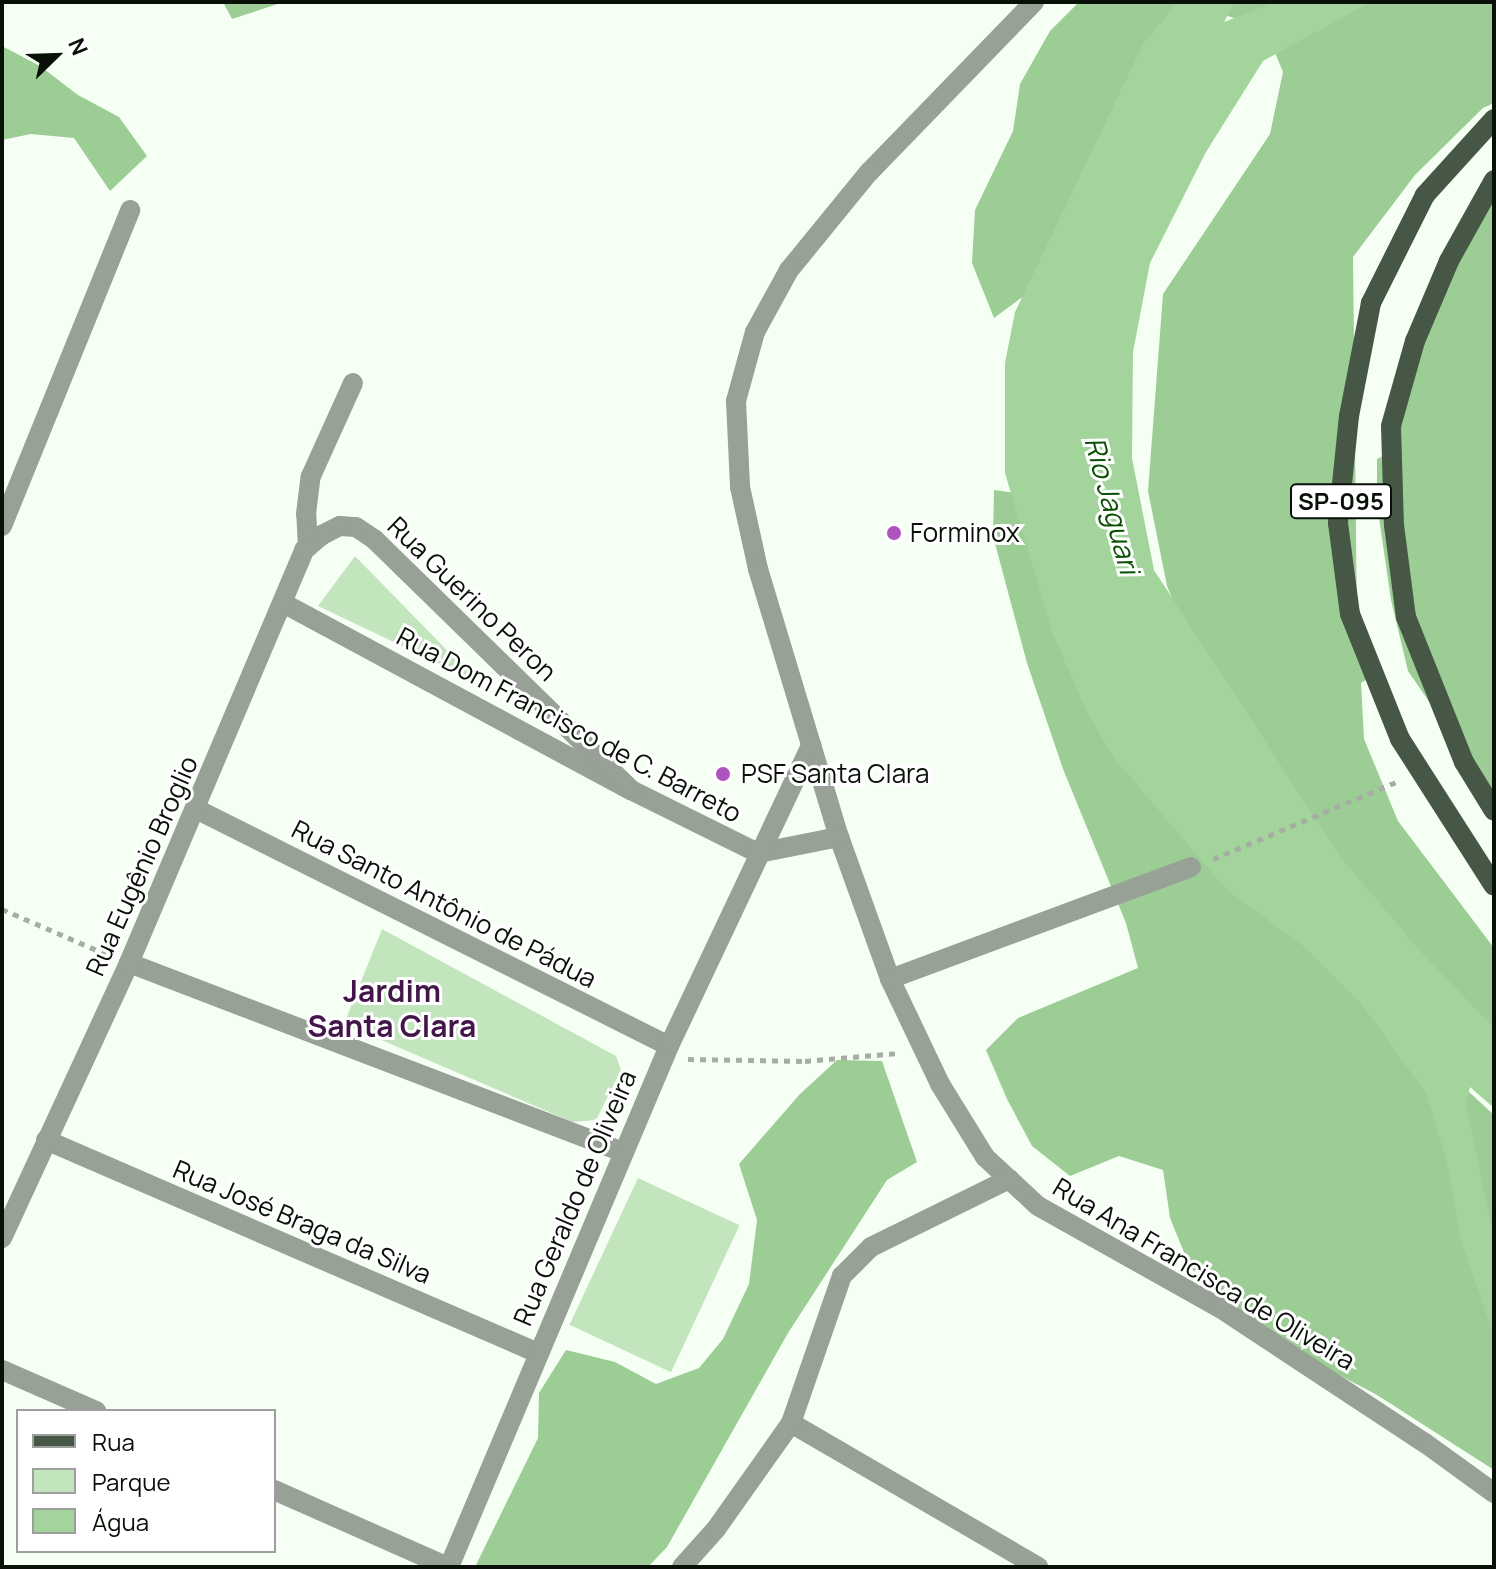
<!DOCTYPE html>
<meta charset="utf-8">
<style>
body{margin:0}
#map{position:relative;width:1496px;height:1569px;overflow:hidden;background:#f6fff4;font-family:Manrope,sans-serif}
div>[style]{position:absolute}
.green>*{inset:0;background:#c3e5be;transform-origin:0 0}
.forest>*{inset:0;background:#9bcd95}
.water>*{inset:0;background:#a2d49c}
.path>*{height:5px;margin-top:-2.5px;transform-origin:0;background:repeating-linear-gradient(90deg,#a6aea4 0 6px,transparent 0 12px)}
.minor>*{height:20px;margin:-10px;padding:0 10px;transform-origin:10px;border-radius:10px;background:#97a196}
.major>*{height:20px;margin:-10px;padding:0 10px;transform-origin:10px;border-radius:10px;background:#475745}
.dots>*{width:22px;height:22px;translate:-50% -50%;box-sizing:border-box;border:4px solid #fff;border-radius:50%}
span{translate:-50% -50%;white-space:nowrap;text-align:center;line-height:1.15;-webkit-text-stroke:6px #fff;paint-order:stroke}
.shield-label span{padding:2px 6px;background:#fff;border:2px solid;border-radius:6px;-webkit-text-stroke-width:0}
.shield-label{font-size:24px;color:#091008;font-weight:700}
.poi-label{font-size:26px;color:#091008}
.left{translate:0 -50%;text-align:left}
.street-label{font-size:26px;color:#091008}
.water-label{font-size:28px;color:#0b5104;font-style:italic}
.quarter-label{font-size:30px;color:#421649;font-weight:700}
.frame{position:absolute;inset:0;border:4px solid #091008;pointer-events:none}
.legend{position:absolute;left:16px;top:1409px;width:260px;height:144px;box-sizing:border-box;background:#fff;border:2px solid #9d9f9c;margin:0;padding:10px 14px;list-style:none;font-size:24px;color:#091008}
.legend li{display:flex;align-items:center;gap:16px;height:40px}
.legend b{width:40px;border:2px solid #9d9f9c}
.north{position:absolute;left:16px;top:16px;width:80px;height:80px;-webkit-text-stroke:6px #fff;paint-order:stroke;rotate:67deg;font-size:22px;font-weight:700;line-height:32px;text-align:center;color:#091008}
.north::after{content:'';display:block;margin:auto;width:28px;height:36px;background:#091008;clip-path:polygon(50% 0,100% 100%,50% 72%,0 100%)}
</style>
<div id="map">
<div class="green">
<div style="clip-path:polygon(355px 556px,478px 682px,318px 606px)"></div>
<div style="clip-path:polygon(382px 929px,616px 1056px,621px 1070px,596px 1120px,572px 1122px,344px 1024px)"></div>
<div style="left:638px;top:1178px;width:112px;height:162px;rotate:25deg"></div>
</div>
<div class="forest">
<div style="clip-path:polygon(223px 2px,284px 2px,232px 19px)"></div>
<div style="clip-path:polygon(1079px 2px,1494px 2px,1494px 103px,1483px 108px,1415px 175px,1353px 257px,1357px 627px,1366px 680px,1361px 683px,1364px 739px,1398px 821px,1494px 948px,1494px 1062px,1232px 745px,1167px 586px,1148px 491px,1163px 294px,1270px 134px,1283px 72px,1265px 28px,1221px 14px,1033px 289px,994px 318px,972px 263px,975px 210px,1013px 131px,1020px 84px,1050px 31px)"></div>
<div style="clip-path:polygon(2px 46px,40px 66px,78px 95px,119px 117px,147px 156px,110px 191px,74px 138px,31px 134px,2px 140px)"></div>
<div style="clip-path:polygon(1494px 193px,1494px 796px,1408px 671px,1391px 600px,1377px 504px,1377px 459px,1383px 456px,1433px 282px)"></div>
<div style="clip-path:polygon(994px 490px,1054px 498px,1246px 886px,1494px 1115px,1494px 1470px,1377px 1395px,1262px 1334px,1223px 1299px,1190px 1267px,1170px 1218px,1163px 1170px,1119px 1156px,1070px 1176px,1032px 1146px,1007px 1099px,986px 1050px,1018px 1018px,1138px 968px,1126px 923px,1063px 769px,1027px 663px,993px 536px)"></div>
<div style="clip-path:polygon(837px 1060px,882px 1061px,917px 1162px,887px 1180px,788px 1333px,667px 1547px,648px 1567px,475px 1567px,538px 1438px,539px 1393px,566px 1350px,615px 1362px,656px 1384px,699px 1368px,723px 1339px,749px 1284px,757px 1220px,739px 1164px,800px 1094px)"></div>
</div>
<div class="water">
<div style="clip-path:polygon(1178px 2px,1235px 2px,1224px 22px,1275px 2px,1371px 2px,1263px 61px,1206px 152px,1150px 263px,1133px 352px,1132px 458px,1154px 570px,1341px 858px,1421px 952px,1494px 1028px,1494px 1108px,1470px 1087px,1466px 1105px,1494px 1239px,1494px 1335px,1460px 1238px,1447px 1162px,1427px 1095px,1361px 1003px,1302px 945px,1227px 890px,1115px 759px,1087px 713px,1053px 634px,1005px 473px,1005px 363px,1015px 312px,1143px 44px)"></div>
</div>
<div class="path">
<div style="left:1213px;top:859px;width:202px;rotate:-22.8deg"></div>
<div style="left:2px;top:909px;width:113px;rotate:23.4deg"></div>
<div style="left:688px;top:1059px;width:117px;rotate:1deg"></div>
<div style="left:805px;top:1061px;width:93px;rotate:-4.9deg"></div>
</div>
<div class="minor">
<div style="left:1034px;top:2px;width:237px;rotate:134.1deg"></div>
<div style="left:869px;top:172px;width:127px;rotate:129.2deg"></div>
<div style="left:789px;top:270px;width:71px;rotate:118.7deg"></div>
<div style="left:755px;top:332px;width:72px;rotate:105.4deg"></div>
<div style="left:736px;top:401px;width:86px;rotate:87.3deg"></div>
<div style="left:740px;top:487px;width:84px;rotate:77.6deg"></div>
<div style="left:758px;top:569px;width:280px;rotate:73.2deg"></div>
<div style="left:839px;top:837px;width:151px;rotate:70.2deg"></div>
<div style="left:890px;top:979px;width:116px;rotate:64.5deg"></div>
<div style="left:940px;top:1084px;width:86px;rotate:58.3deg"></div>
<div style="left:985px;top:1157px;width:72px;rotate:42.8deg"></div>
<div style="left:1038px;top:1206px;width:209px;rotate:29.3deg"></div>
<div style="left:1220px;top:1308px;width:245px;rotate:33.4deg"></div>
<div style="left:1425px;top:1443px;width:85px;rotate:35.9deg"></div>
<div style="left:2px;top:526px;width:341px;rotate:-67.9deg"></div>
<div style="left:308px;top:547px;width:33px;rotate:-93deg"></div>
<div style="left:306px;top:514px;width:38px;rotate:-83deg"></div>
<div style="left:311px;top:476px;width:102px;rotate:-65.7deg"></div>
<div style="left:283px;top:603px;width:395px;rotate:28.3deg"></div>
<div style="left:631px;top:790px;width:142px;rotate:26.4deg"></div>
<div style="left:758px;top:853px;width:83px;rotate:-11.2deg"></div>
<div style="left:196px;top:809px;width:529px;rotate:26.61deg"></div>
<div style="left:129px;top:963px;width:529px;rotate:20.94deg"></div>
<div style="left:890px;top:979px;width:321px;rotate:-20.4deg"></div>
<div style="left:46px;top:1140px;width:536px;rotate:23.41deg"></div>
<div style="left:2px;top:1238px;width:303px;rotate:-65.2deg"></div>
<div style="left:129px;top:963px;width:449px;rotate:-67deg"></div>
<div style="left:304px;top:550px;width:23px;rotate:-40deg"></div>
<div style="left:322px;top:535px;width:20px;rotate:-27deg"></div>
<div style="left:340px;top:526px;width:16px;rotate:4deg"></div>
<div style="left:356px;top:527px;width:22px;rotate:34deg"></div>
<div style="left:374px;top:539px;width:359px;rotate:44.3deg"></div>
<div style="left:2px;top:1370px;width:103px;rotate:23.6deg"></div>
<div style="left:791px;top:1423px;width:286px;rotate:30.2deg"></div>
<div style="left:274px;top:1490px;width:190px;rotate:23.9deg"></div>
<div style="left:449px;top:1567px;width:566px;rotate:-67.11deg"></div>
<div style="left:669px;top:1046px;width:333px;rotate:-64.7deg"></div>
<div style="left:682px;top:1567px;width:51px;rotate:-48.2deg"></div>
<div style="left:716px;top:1529px;width:130px;rotate:-54.7deg"></div>
<div style="left:791px;top:1423px;width:156px;rotate:-70.9deg"></div>
<div style="left:842px;top:1276px;width:41px;rotate:-45deg"></div>
<div style="left:871px;top:1247px;width:154px;rotate:-26.2deg"></div>
</div>
<div class="major">
<div style="left:1494px;top:119px;width:103px;rotate:132.2deg"></div>
<div style="left:1425px;top:195px;width:121px;rotate:116.6deg"></div>
<div style="left:1371px;top:303px;width:115px;rotate:101deg"></div>
<div style="left:1349px;top:416px;width:108px;rotate:95.9deg"></div>
<div style="left:1338px;top:523px;width:92px;rotate:82.5deg"></div>
<div style="left:1350px;top:614px;width:135px;rotate:68.2deg"></div>
<div style="left:1400px;top:739px;width:174px;rotate:57.4deg"></div>
<div style="left:1494px;top:180px;width:93px;rotate:119.1deg"></div>
<div style="left:1449px;top:261px;width:87px;rotate:113deg"></div>
<div style="left:1415px;top:341px;width:88px;rotate:105.8deg"></div>
<div style="left:1391px;top:426px;width:99px;rotate:88.3deg"></div>
<div style="left:1394px;top:525px;width:93px;rotate:82.6deg"></div>
<div style="left:1406px;top:617px;width:156px;rotate:68.2deg"></div>
<div style="left:1464px;top:762px;width:57px;rotate:58.5deg"></div>
</div>
<div class="dots">
<div style="left:894px;top:533px;background:#ae52bd"></div>
<div style="left:723px;top:774px;background:#ae52bd"></div>
</div>
<div class="shield-label">
<span style="left:1341px;top:501px">SP-095</span>
</div>
<div class="poi-label">
<span class="left" style="left:910px;top:533px">Forminox</span>
<span class="left" style="left:741px;top:774px">PSF Santa Clara</span>
</div>
<div class="street-label">
<span style="left:472px;top:599px;rotate:44deg">Rua Guerino Peron</span>
<span style="left:569px;top:725px;rotate:28deg">Rua Dom Francisco de C. Barreto</span>
<span style="left:142px;top:866px;rotate:-66deg">Rua Eugênio Broglio</span>
<span style="left:444px;top:904px;rotate:27deg">Rua Santo Antônio de Pádua</span>
<span style="left:575px;top:1198px;rotate:-67deg">Rua Geraldo de Oliveira</span>
<span style="left:302px;top:1222px;rotate:23deg">Rua José Braga da Silva</span>
<span style="left:1204px;top:1274px;rotate:31deg">Rua Ana Francisca de Oliveira</span>
</div>
<div class="water-label">
<span style="left:1113px;top:505px;rotate:75deg">Rio Jaguari</span>
</div>
<div class="quarter-label">
<span style="left:392px;top:1008px">Jardim<br>Santa Clara</span>
</div>
<div class="frame"></div>
<ul class="legend">
<li><b style="height:10px;background:#475745"></b>Rua</li>
<li><b style="height:22px;background:#c3e5be"></b>Parque</li>
<li><b style="height:22px;background:#a2d49c"></b>Água</li>
</ul>
<div class="north">N</div>
</div>
